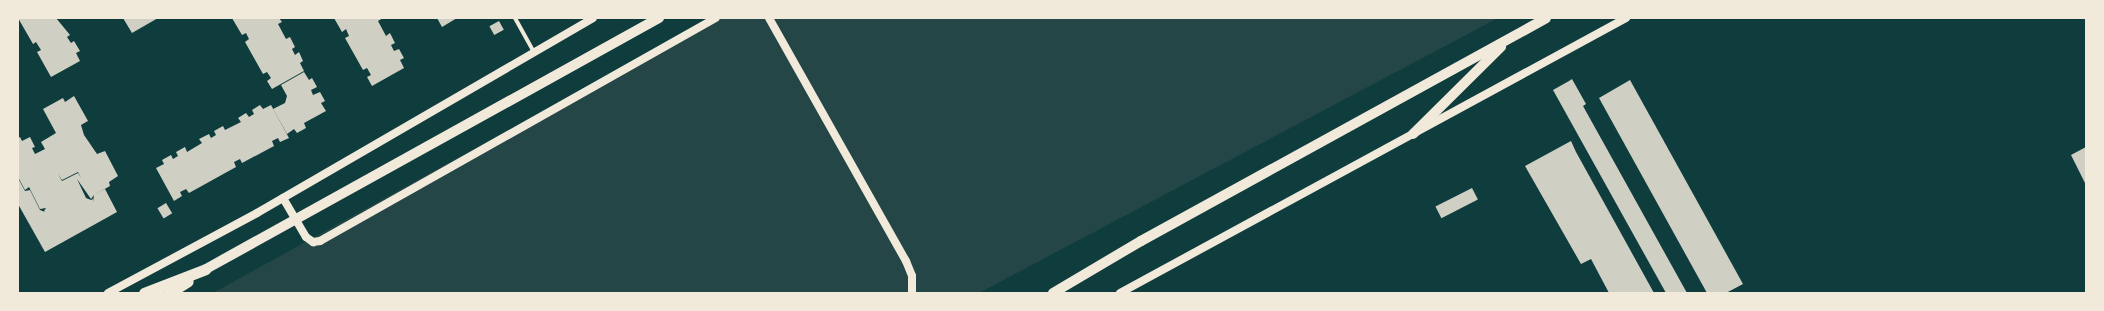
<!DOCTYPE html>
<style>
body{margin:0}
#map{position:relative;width:2104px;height:311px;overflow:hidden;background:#0f3d3e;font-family:"Fira Sans Condensed",sans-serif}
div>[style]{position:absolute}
.green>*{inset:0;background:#244646}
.building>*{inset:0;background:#cfcfc3;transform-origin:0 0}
.minor>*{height:4px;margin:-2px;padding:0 2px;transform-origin:2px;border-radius:2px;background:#f1e9da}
.secondary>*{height:8px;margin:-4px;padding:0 4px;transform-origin:4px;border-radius:4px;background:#f1e9da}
.primary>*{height:10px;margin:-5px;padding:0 5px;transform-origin:5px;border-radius:5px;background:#f1e9da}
.trunk>*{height:11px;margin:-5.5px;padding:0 5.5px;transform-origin:5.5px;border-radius:5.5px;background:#f1e9da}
span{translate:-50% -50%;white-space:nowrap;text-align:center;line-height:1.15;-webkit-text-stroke:3px #f1e9da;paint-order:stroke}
.frame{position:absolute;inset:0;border:19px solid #f1e9da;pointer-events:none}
</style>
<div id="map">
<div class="green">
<div style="clip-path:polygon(711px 18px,1498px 18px,979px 293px,213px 293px)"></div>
</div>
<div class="building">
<div style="clip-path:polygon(18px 18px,56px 18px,70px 35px,67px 37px,71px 43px,74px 41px,80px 51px,76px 53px,80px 61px,51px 77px,37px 52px,41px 50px,36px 42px,33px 44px)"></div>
<div style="clip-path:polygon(123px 18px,158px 18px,132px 33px)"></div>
<div style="clip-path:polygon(232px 18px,279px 18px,282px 22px,278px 24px,286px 39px,290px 37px,295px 47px,292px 49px,295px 55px,299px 52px,303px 61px,300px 63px,304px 71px,272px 89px,267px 81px,271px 78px,267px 72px,263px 74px,245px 42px,249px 39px,246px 33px,242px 35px)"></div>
<div style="clip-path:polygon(334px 18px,383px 18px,378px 21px,386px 36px,390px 33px,395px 43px,391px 45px,394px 51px,399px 49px,404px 58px,400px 60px,404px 68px,372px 86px,367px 77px,371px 75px,367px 68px,363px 70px,345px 38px,349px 36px,346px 29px,342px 32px)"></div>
<div style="clip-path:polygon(437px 18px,457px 18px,442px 27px)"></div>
<div style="left:499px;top:21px;width:10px;height:11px;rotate:61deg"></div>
<div style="clip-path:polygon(304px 72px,309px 80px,312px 78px,317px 87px,311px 90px,313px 95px,320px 92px,325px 101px,321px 103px,326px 111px,304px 123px,306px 128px,297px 133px,294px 129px,287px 134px,273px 109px,285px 103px,287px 96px,281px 85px)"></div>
<div style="clip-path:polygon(1572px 79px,1586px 104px,1583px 106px,1687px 293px,1666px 293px,1553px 90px,1569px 81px,1575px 91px,1569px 81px)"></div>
<div style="clip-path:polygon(1630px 80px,1743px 284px,1726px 293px,1707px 293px,1599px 98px)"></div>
<div style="clip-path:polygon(evenodd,74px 96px,88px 121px,81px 125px,84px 135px,97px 154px,105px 151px,118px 176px,109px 182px,110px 186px,94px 195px,91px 199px,77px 179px,86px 198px,91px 200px,93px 199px,93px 202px,94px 195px,105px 189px,117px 212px,45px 252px,18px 204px,18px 178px,25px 191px,30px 190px,40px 210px,45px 212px,44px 211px,46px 208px,40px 209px,29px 187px,25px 190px,18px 177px,18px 138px,20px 137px,22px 141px,30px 137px,35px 147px,32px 148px,35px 154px,45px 149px,41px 142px,56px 133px,43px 109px,63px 98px,65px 102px,74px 96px,78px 172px,81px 178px,78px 173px,62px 181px,58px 174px,62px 180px,78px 172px)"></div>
<div style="clip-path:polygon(260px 105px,263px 109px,271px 105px,289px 138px,280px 142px,278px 138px,272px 141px,274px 146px,242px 163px,240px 159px,234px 162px,236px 167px,189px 193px,186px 189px,180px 192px,182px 196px,174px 201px,156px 168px,164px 164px,162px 160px,171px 155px,173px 159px,178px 156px,176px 152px,185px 147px,187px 152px,202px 143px,199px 139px,209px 134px,211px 138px,216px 135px,214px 131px,223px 126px,225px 130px,241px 122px,238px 118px,246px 113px,249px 117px,254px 114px,252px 110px)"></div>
<div style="clip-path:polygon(1571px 141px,1576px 152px,1654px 293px,1609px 293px,1591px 259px,1581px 264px,1525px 166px)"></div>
<div style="clip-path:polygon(2086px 147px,2086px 185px,2071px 155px)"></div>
<div style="left:1472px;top:188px;width:13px;height:41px;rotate:63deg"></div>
<div style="left:166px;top:203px;width:12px;height:10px;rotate:59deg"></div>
</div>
<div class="minor">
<div style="left:515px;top:18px;width:39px;rotate:61deg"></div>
</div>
<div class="secondary">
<div style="left:769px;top:18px;width:279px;rotate:60.6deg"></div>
<div style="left:906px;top:261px;width:16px;rotate:68deg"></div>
<div style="left:912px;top:276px;width:17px;rotate:90deg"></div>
<div style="left:283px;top:198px;width:45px;rotate:59.5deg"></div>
<div style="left:306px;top:237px;width:9px;rotate:36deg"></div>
<div style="left:313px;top:242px;width:7px;rotate:-8deg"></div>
<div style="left:320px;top:241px;width:454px;rotate:-29.4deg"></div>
<div style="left:108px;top:293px;width:169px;rotate:-28.2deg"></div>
<div style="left:257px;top:213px;width:388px;rotate:-30.1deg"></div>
<div style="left:1120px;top:293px;width:576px;rotate:-28.52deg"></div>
</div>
<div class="primary">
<div style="left:1413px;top:134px;width:124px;rotate:-44.7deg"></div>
<div style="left:206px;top:269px;width:518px;rotate:-28.99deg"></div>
<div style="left:1053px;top:293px;width:102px;rotate:-30.6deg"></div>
<div style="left:1141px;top:241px;width:462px;rotate:-28.8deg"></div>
</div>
<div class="trunk">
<div style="left:144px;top:293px;width:66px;rotate:-21.2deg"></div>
<div style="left:169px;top:293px;width:22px;rotate:-32deg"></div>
</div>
<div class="frame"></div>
</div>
